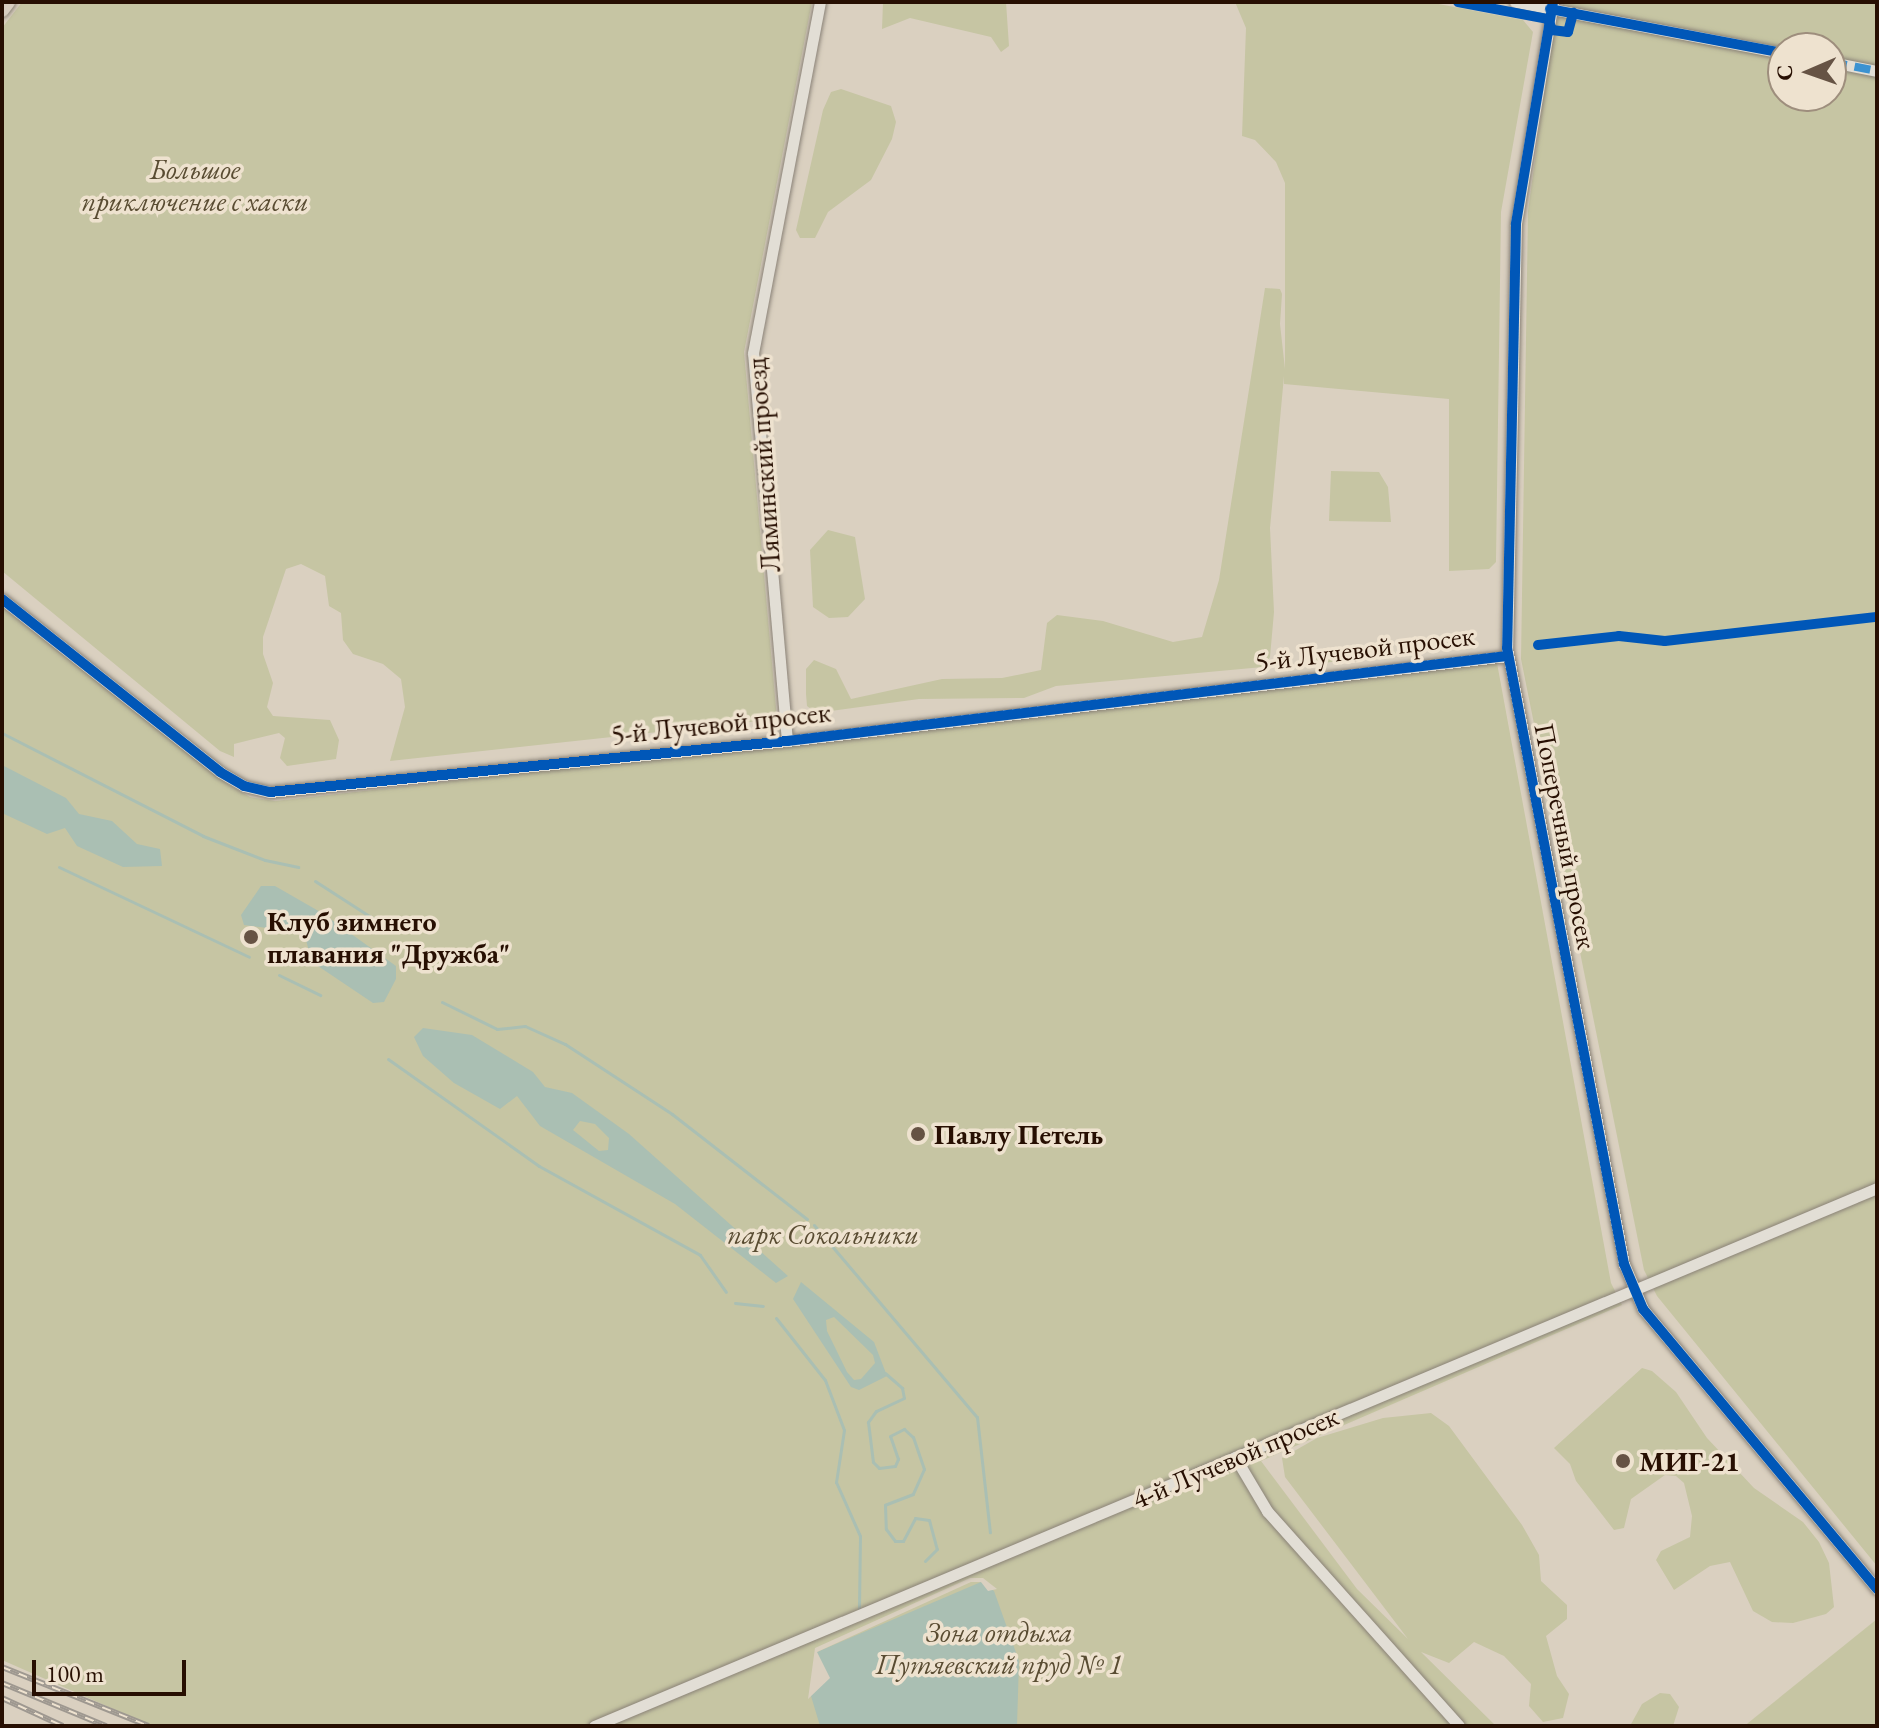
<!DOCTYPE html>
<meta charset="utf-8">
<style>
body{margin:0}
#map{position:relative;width:1879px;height:1728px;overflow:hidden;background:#dad0c0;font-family:"EB Garamond",serif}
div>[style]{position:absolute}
.green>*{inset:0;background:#c6c5a3}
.water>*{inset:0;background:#aabfb3}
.pier>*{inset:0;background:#dad0c0}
.stream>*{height:3px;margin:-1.5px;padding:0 1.5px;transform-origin:1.5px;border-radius:1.5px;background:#aabfb3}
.roads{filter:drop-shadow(0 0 2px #8a8277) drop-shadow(0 0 2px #8a8277)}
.minor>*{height:11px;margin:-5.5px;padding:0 5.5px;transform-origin:5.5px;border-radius:5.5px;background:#e2ded5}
.major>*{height:14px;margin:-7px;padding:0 7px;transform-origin:7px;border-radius:7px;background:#d7cdc0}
.rail>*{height:6px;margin-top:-3px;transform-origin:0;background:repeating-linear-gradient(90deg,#eee2cf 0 9px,#9e9890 0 18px);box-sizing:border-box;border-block:2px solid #9e9890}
.quiet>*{height:8px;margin-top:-4px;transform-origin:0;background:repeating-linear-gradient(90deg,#3b92d1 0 16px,transparent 0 24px)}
.cycleway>*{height:10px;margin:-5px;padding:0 5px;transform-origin:5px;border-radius:5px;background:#0057b8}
.dots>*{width:22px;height:22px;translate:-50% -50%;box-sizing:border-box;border:4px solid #eee2cf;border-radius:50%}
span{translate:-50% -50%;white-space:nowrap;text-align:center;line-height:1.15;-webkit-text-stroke:7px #eee2cf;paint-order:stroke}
.park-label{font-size:28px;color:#594c32;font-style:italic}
.street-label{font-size:28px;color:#270f02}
.poi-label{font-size:28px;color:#270f02;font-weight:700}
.left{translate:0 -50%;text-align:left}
.frame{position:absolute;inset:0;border:4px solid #270f02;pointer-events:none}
.north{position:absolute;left:1767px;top:32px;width:80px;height:80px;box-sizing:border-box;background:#eee2cf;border:2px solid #9e8e7d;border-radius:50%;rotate:268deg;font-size:22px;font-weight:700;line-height:32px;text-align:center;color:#270f02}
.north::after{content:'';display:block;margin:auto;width:28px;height:36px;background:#665344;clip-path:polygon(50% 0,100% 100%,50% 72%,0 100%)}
.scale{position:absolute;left:32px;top:1660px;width:154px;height:36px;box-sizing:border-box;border:4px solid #270f02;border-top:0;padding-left:10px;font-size:24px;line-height:28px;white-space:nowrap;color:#270f02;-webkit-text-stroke:6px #eee2cf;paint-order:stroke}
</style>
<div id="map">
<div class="green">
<div style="clip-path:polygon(22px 2px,812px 2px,744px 352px,777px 719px,390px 761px,405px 707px,401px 679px,383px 664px,353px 654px,343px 640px,341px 613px,329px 606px,325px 576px,301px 564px,286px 569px,263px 637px,263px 654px,273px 683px,267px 707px,273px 716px,330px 720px,339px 740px,336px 759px,287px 766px,280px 758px,285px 738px,279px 733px,234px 744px,234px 757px,220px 751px,2px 571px,2px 28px)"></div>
<div style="clip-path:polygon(883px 2px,1006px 2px,1009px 46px,1001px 52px,991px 37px,910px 18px,882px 29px)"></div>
<div style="clip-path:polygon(1235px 2px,1428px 2px,1523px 20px,1533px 32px,1501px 212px,1496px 562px,1489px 569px,1449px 571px,1449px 399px,1284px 384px,1284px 376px,1270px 528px,1274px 612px,1270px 657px,1263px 667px,1056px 686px,1024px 698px,919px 699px,816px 713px,807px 706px,806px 694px,806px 669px,814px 660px,836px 669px,851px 699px,942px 679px,1002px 678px,1041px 670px,1047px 623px,1057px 615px,1103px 621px,1173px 642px,1202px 637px,1219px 580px,1265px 288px,1280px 289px,1282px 294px,1280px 324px,1285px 369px,1285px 183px,1276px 162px,1255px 140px,1242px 136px,1246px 28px)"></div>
<div style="clip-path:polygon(evenodd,1564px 2px,1877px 2px,1877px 1566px,1657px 1296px,1644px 1270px,1521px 659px,1528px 211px,1552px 35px,1564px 2px,1783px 48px,1831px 48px,1831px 96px,1783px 96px,1783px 48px)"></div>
<div style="clip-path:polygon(841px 89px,891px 106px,896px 122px,892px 139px,871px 180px,828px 212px,815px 238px,800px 238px,796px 230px,823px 110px,831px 92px)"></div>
<div style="clip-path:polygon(1331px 471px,1379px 472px,1388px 487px,1391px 522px,1329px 521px)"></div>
<div style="clip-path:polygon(828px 530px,855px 537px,865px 599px,848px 617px,829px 618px,813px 607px,810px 550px)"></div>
<div style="clip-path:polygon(2px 607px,229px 785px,250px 797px,275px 801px,1497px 663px,1611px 1283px,1622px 1305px,1261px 1461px,1357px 1589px,1408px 1639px,1285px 1477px,1282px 1458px,1317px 1438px,1383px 1418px,1431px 1413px,1449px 1426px,1522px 1525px,1539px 1555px,1541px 1581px,1567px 1605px,1567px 1619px,1546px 1636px,1557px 1676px,1569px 1694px,1563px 1718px,1543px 1722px,1529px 1706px,1531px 1684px,1504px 1656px,1474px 1642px,1449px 1663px,1421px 1652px,1496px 1726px,152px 1726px,2px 1660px)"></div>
<div style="clip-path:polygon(1388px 647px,1398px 654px,1298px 666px,1309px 653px)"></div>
<div style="clip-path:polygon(1642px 1368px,1652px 1371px,1676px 1392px,1707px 1438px,1754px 1488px,1803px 1522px,1819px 1542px,1829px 1563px,1834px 1607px,1826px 1614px,1793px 1623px,1772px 1622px,1753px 1611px,1730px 1562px,1710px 1566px,1674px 1590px,1656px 1560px,1661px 1551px,1690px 1537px,1692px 1516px,1684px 1483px,1676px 1476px,1665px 1475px,1631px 1499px,1624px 1528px,1614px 1530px,1576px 1481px,1570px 1464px,1554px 1448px)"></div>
<div style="clip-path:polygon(1877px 1619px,1877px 1726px,1745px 1726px,1748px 1723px)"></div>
<div style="clip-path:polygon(1660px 1693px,1670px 1694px,1679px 1707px,1673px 1726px,1630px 1726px,1642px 1704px)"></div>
</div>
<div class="water">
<div style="clip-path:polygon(2px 765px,66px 798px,79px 814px,112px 821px,137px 844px,160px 849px,162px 866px,123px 867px,77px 846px,65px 828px,47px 834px,2px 813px)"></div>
<div style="clip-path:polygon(261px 886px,275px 886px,322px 913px,396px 966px,396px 979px,384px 1002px,373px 1003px,312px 962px,304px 933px,244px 925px,241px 915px)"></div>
<div style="clip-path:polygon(evenodd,423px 1028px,472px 1035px,533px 1072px,545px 1087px,572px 1093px,629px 1134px,788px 1276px,776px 1283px,675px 1204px,540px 1126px,517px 1096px,500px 1109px,454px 1083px,423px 1056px,414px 1037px,423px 1028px,580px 1121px,595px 1124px,609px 1138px,608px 1150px,599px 1151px,573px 1130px,580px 1121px)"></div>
<div style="clip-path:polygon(evenodd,801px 1282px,874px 1342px,887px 1376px,859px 1390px,851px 1387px,793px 1299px,801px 1282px,834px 1317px,873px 1355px,875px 1363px,861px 1379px,854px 1380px,847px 1372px,827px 1331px,826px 1320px,834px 1317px)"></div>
<div style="clip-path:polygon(981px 1582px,994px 1591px,1019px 1661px,1017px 1726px,820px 1726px,811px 1696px,817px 1652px)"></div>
</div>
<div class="pier">
<div style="clip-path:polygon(970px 1578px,983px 1578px,997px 1589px,988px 1591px,981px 1582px,971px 1582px,817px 1652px,830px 1678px,808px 1699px,815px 1648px)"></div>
</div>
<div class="stream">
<div style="left:2px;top:733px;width:226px;rotate:27.1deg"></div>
<div style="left:203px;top:836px;width:66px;rotate:21.2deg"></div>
<div style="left:265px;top:860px;width:34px;rotate:12deg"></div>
<div style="left:59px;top:867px;width:210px;rotate:25.3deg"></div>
<div style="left:315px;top:881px;width:94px;rotate:32.8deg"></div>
<div style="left:279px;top:975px;width:46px;rotate:26deg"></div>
<div style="left:442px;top:1002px;width:61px;rotate:26.1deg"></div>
<div style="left:497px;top:1029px;width:28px;rotate:-6deg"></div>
<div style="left:525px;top:1026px;width:44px;rotate:24.2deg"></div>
<div style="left:565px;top:1044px;width:128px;rotate:33.2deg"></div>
<div style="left:672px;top:1114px;width:171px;rotate:37.9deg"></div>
<div style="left:388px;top:1059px;width:185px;rotate:35.3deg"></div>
<div style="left:539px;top:1166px;width:184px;rotate:28.9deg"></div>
<div style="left:700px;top:1255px;width:45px;rotate:54.9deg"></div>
<div style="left:814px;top:1225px;width:252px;rotate:49.7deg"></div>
<div style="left:977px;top:1417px;width:116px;rotate:83.6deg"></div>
<div style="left:735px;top:1303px;width:28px;rotate:6deg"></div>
<div style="left:776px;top:1318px;width:79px;rotate:51.7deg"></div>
<div style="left:825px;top:1380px;width:53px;rotate:69.2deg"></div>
<div style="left:844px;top:1430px;width:53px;rotate:98.7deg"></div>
<div style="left:836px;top:1482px;width:59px;rotate:66deg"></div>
<div style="left:860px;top:1536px;width:74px;rotate:90.8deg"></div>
<div style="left:885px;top:1373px;width:23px;rotate:41deg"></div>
<div style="left:902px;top:1388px;width:10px;rotate:79deg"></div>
<div style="left:904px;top:1398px;width:31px;rotate:155deg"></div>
<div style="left:876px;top:1411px;width:14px;rotate:126deg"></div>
<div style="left:868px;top:1422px;width:40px;rotate:82.9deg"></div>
<div style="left:873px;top:1462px;width:8px;rotate:45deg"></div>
<div style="left:879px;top:1468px;width:16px;rotate:-7deg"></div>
<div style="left:895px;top:1466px;width:8px;rotate:-67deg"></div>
<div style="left:898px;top:1459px;width:24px;rotate:-109deg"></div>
<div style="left:890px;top:1436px;width:16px;rotate:-27deg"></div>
<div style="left:904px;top:1429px;width:12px;rotate:42deg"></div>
<div style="left:913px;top:1437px;width:34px;rotate:71deg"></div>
<div style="left:924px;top:1469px;width:27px;rotate:114deg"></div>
<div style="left:913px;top:1494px;width:30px;rotate:159deg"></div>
<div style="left:885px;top:1505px;width:24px;rotate:88deg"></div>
<div style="left:886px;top:1529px;width:15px;rotate:53deg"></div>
<div style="left:895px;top:1541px;width:8px"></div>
<div style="left:903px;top:1541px;width:26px;rotate:-62deg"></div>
<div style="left:915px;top:1518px;width:14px;rotate:8deg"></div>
<div style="left:929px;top:1520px;width:30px;rotate:75deg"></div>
<div style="left:937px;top:1549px;width:17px;rotate:135deg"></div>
</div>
<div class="roads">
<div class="minor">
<div style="left:1515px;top:2px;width:273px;rotate:10.8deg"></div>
<div style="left:1553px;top:2px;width:225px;rotate:99.5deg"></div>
<div style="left:1516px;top:224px;width:424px;rotate:91.2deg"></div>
<div style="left:1507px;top:648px;width:627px;rotate:79.25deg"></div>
<div style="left:1624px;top:1264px;width:49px;rotate:67.1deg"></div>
<div style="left:1643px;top:1309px;width:365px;rotate:50.1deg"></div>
<div style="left:1831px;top:62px;width:47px;rotate:11.1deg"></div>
<div style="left:2px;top:599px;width:278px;rotate:38.4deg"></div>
<div style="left:220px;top:772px;width:28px;rotate:30deg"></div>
<div style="left:244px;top:786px;width:27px;rotate:13deg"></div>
<div style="left:270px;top:792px;width:520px;rotate:-5.63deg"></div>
<div style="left:787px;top:741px;width:725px;rotate:-6.73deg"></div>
<div style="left:787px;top:741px;width:389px;rotate:-95deg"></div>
<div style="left:753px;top:353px;width:357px;rotate:-79.2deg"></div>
<div style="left:1235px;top:1457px;width:63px;rotate:59.3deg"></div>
<div style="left:1267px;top:1511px;width:288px;rotate:48.2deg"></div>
<div style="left:594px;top:1726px;width:1391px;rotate:-22.75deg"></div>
</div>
<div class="major">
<div style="left:2px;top:10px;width:10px;rotate:-53deg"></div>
</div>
</div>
<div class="rail">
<div style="left:2px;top:1667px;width:158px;rotate:21.9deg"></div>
<div style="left:2px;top:1683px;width:113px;rotate:22.5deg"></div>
<div style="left:2px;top:1698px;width:67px;rotate:24.7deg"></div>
</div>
<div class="quiet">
<div style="left:1831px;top:62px;width:47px;rotate:11.1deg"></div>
</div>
<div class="cycleway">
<div style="left:1458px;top:2px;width:92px;rotate:10.7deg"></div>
<div style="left:1548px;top:19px;width:12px;rotate:70deg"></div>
<div style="left:1552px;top:30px;width:16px;rotate:7deg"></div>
<div style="left:1568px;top:32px;width:20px;rotate:-75deg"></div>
<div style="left:1553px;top:2px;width:225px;rotate:99.5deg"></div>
<div style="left:1516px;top:224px;width:424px;rotate:91.2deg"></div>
<div style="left:1507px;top:648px;width:627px;rotate:79.25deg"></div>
<div style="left:1624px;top:1264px;width:49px;rotate:67.1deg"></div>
<div style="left:1643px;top:1309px;width:365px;rotate:50.1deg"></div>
<div style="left:1550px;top:9px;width:237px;rotate:10.7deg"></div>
<div style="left:2px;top:599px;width:278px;rotate:38.4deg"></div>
<div style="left:220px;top:772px;width:28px;rotate:30deg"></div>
<div style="left:244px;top:786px;width:27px;rotate:13deg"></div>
<div style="left:270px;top:792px;width:520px;rotate:-5.63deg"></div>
<div style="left:787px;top:741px;width:725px;rotate:-6.73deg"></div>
<div style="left:1538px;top:645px;width:81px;rotate:-6.3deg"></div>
<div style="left:1619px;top:636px;width:46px;rotate:6.2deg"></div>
<div style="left:1665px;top:641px;width:213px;rotate:-6.5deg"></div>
</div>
<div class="dots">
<div style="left:251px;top:937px;background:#665344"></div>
<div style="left:918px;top:1134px;background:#665344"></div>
<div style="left:1623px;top:1461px;background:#665344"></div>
</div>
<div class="park-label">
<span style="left:195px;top:185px">Большое<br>приключение с хаски</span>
<span style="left:823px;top:1234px">парк Сокольники</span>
<span style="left:999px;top:1648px">Зона отдыха<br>Путяевский пруд № 1</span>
</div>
<div class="street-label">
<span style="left:763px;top:465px;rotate:-94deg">Ляминский проезд</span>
<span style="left:1365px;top:648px;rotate:-7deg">5-й Лучевой просек</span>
<span style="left:721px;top:723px;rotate:-6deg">5-й Лучевой просек</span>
<span style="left:1566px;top:836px;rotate:79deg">Поперечный просек</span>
<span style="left:1235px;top:1457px;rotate:-23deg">4-й Лучевой просек</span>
</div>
<div class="poi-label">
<span class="left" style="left:267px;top:937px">Клуб зимнего<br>плавания "Дружба"</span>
<span class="left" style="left:934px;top:1134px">Павлу Петель</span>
<span class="left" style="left:1639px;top:1461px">МИГ-21</span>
</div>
<div class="frame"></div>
<div class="north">С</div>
<div class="scale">100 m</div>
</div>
